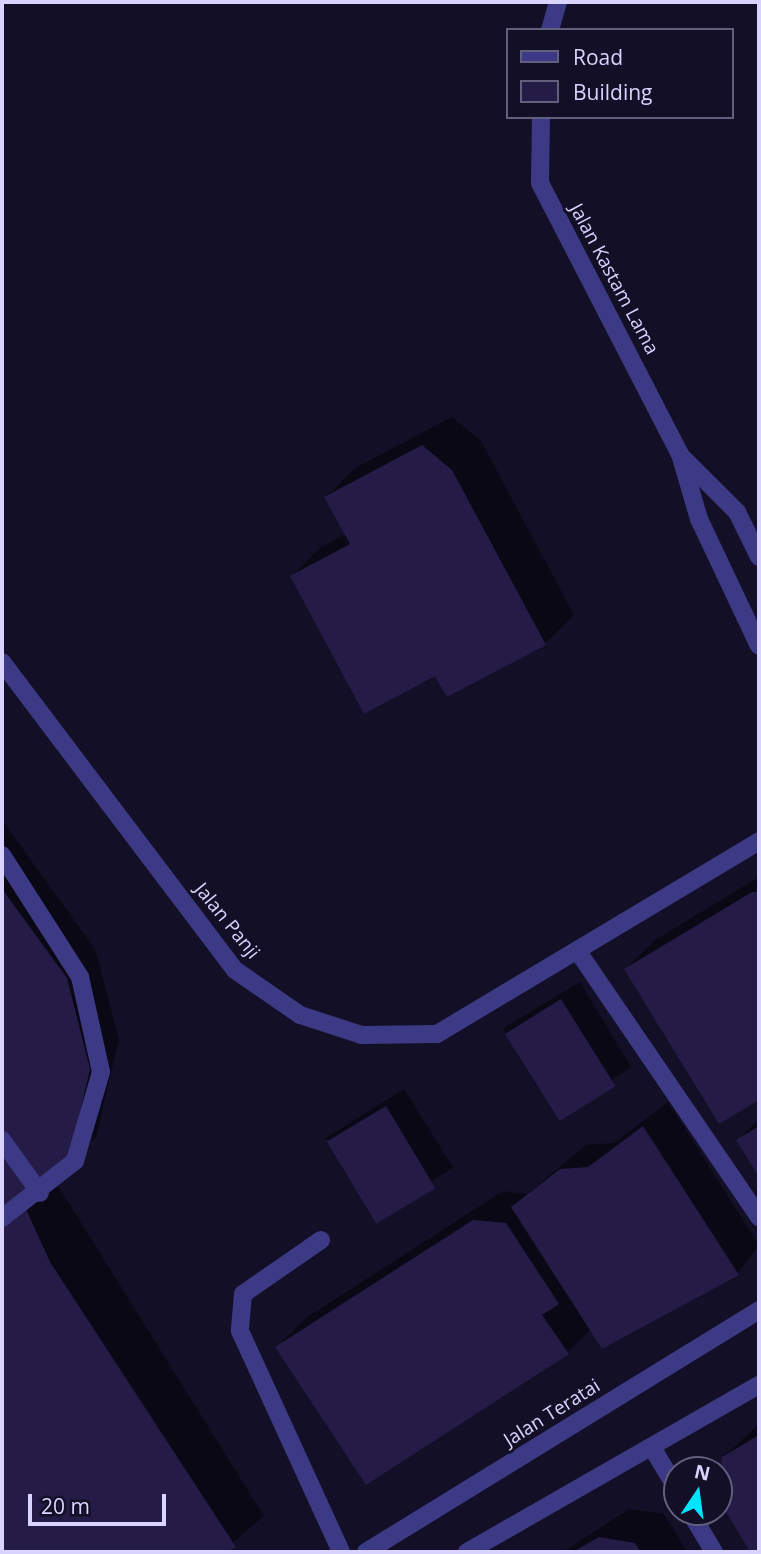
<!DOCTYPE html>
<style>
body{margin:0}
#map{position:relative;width:761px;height:1554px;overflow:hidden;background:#130f26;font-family:"Open Sans",sans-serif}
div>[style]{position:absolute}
.shadow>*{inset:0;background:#0007;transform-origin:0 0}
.building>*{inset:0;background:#241b47;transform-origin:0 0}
.minor>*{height:18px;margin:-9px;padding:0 9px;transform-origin:9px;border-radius:9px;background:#3d3a85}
span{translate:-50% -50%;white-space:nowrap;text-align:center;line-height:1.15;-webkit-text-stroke:6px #130f26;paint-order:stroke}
.street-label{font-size:19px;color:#d9d4ff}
.frame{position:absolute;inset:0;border:4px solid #d9d4ff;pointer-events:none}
.legend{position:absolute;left:506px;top:28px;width:228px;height:91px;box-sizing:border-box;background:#130f26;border:2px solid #625e7d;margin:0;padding:9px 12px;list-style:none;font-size:21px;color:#d9d4ff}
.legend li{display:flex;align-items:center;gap:14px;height:35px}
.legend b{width:35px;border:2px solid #625e7d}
.north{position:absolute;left:663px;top:1456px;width:70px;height:70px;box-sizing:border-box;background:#130f26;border:2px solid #625e7d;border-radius:50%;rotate:13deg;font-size:19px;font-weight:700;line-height:28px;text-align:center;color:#d9d4ff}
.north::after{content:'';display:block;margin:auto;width:24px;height:32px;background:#00e5ff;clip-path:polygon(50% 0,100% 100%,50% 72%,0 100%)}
.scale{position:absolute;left:28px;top:1494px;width:138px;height:32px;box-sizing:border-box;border:4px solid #d9d4ff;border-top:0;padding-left:9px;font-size:21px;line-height:24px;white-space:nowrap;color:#d9d4ff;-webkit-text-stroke:5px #130f26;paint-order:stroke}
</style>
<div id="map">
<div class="shadow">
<div style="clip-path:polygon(452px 417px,481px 441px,574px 615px,545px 643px,436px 674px,292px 576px,321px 547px,346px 534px,326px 497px,355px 468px)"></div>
<div style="clip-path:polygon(2px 820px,95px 949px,119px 1039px,96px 1137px,52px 1176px,264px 1516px,222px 1552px,2px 1552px)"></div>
<div style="clip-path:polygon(759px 877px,759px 1098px,720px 1122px,626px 969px,655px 940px)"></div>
<div style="left:580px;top:982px;width:100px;height:90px;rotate:59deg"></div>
<div style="left:404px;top:1089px;width:93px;height:92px;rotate:58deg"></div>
<div style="clip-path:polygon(668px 1102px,759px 1245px,738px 1273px,591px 1329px,567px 1353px,277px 1347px,306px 1318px,503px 1191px,527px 1194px,586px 1145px,614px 1143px)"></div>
<div style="clip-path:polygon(759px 1119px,759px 1174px,738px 1140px)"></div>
<div style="clip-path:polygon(759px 1424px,759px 1552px,752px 1552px,719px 1497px,723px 1457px)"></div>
<div style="clip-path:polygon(629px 1509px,664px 1514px,687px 1552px,563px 1552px)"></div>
</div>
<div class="building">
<div style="clip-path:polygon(422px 445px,452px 470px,546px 645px,447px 697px,435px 676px,364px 714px,290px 576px,350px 544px,324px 497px)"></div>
<div style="clip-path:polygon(2px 889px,67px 978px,90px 1069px,67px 1168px,21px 1198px,50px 1262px,236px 1547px,226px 1552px,2px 1552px)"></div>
<div style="clip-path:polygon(752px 892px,759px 892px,759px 1100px,719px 1124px,624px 969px)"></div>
<div style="left:561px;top:999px;width:103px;height:66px;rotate:58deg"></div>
<div style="left:386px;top:1106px;width:96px;height:69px;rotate:59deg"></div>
<div style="clip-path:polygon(643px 1126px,739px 1275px,602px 1349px,511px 1207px,560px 1169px,588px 1167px)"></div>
<div style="clip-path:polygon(759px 1126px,759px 1177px,736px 1140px)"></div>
<div style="clip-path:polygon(473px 1220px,506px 1223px,559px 1304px,542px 1315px,569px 1354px,366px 1485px,275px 1347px)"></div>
<div style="clip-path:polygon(759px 1435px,759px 1552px,750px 1552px,719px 1500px,719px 1481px,722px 1457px)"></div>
<div style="clip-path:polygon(599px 1537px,635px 1543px,641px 1552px,573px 1552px)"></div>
</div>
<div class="minor">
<div style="left:550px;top:30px;width:29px;rotate:-74deg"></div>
<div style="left:541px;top:117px;width:66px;rotate:90.9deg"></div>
<div style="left:540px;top:183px;width:305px;rotate:62.7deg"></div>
<div style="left:680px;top:454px;width:68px;rotate:73.7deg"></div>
<div style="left:699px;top:519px;width:140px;rotate:64.7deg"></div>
<div style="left:682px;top:457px;width:78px;rotate:45deg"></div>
<div style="left:737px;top:512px;width:50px;rotate:63.9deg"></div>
<div style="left:2px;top:662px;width:386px;rotate:52.9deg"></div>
<div style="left:235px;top:970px;width:79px;rotate:34.7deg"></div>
<div style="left:300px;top:1015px;width:65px;rotate:17.9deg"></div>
<div style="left:362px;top:1035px;width:75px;rotate:-0.8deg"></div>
<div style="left:437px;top:1034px;width:375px;rotate:-30.9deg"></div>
<div style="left:2px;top:855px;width:145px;rotate:57.4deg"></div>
<div style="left:80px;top:977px;width:97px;rotate:77.5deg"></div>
<div style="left:101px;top:1072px;width:93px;rotate:106.3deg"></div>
<div style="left:75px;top:1161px;width:93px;rotate:142deg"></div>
<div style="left:579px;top:953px;width:320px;rotate:55.7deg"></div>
<div style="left:2px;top:1140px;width:65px;rotate:54.4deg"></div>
<div style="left:321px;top:1240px;width:95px;rotate:145.3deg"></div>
<div style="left:243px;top:1294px;width:37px;rotate:95deg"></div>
<div style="left:240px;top:1331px;width:243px;rotate:65.4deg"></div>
<div style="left:653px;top:1449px;width:47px;rotate:59deg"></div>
<div style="left:690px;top:1512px;width:47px;rotate:59deg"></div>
<div style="left:366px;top:1552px;width:462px;rotate:-31.6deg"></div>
<div style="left:467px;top:1552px;width:336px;rotate:-29.8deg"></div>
</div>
<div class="street-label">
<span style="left:614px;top:279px;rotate:62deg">Jalan Kastam Lama</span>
<span style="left:227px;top:921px;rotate:51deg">Jalan Panji</span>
<span style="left:552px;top:1413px;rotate:-32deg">Jalan Teratai</span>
</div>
<div class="frame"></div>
<ul class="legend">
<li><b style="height:9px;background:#3d3a85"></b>Road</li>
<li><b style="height:19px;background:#241b47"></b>Building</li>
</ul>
<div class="north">N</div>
<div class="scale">20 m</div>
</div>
